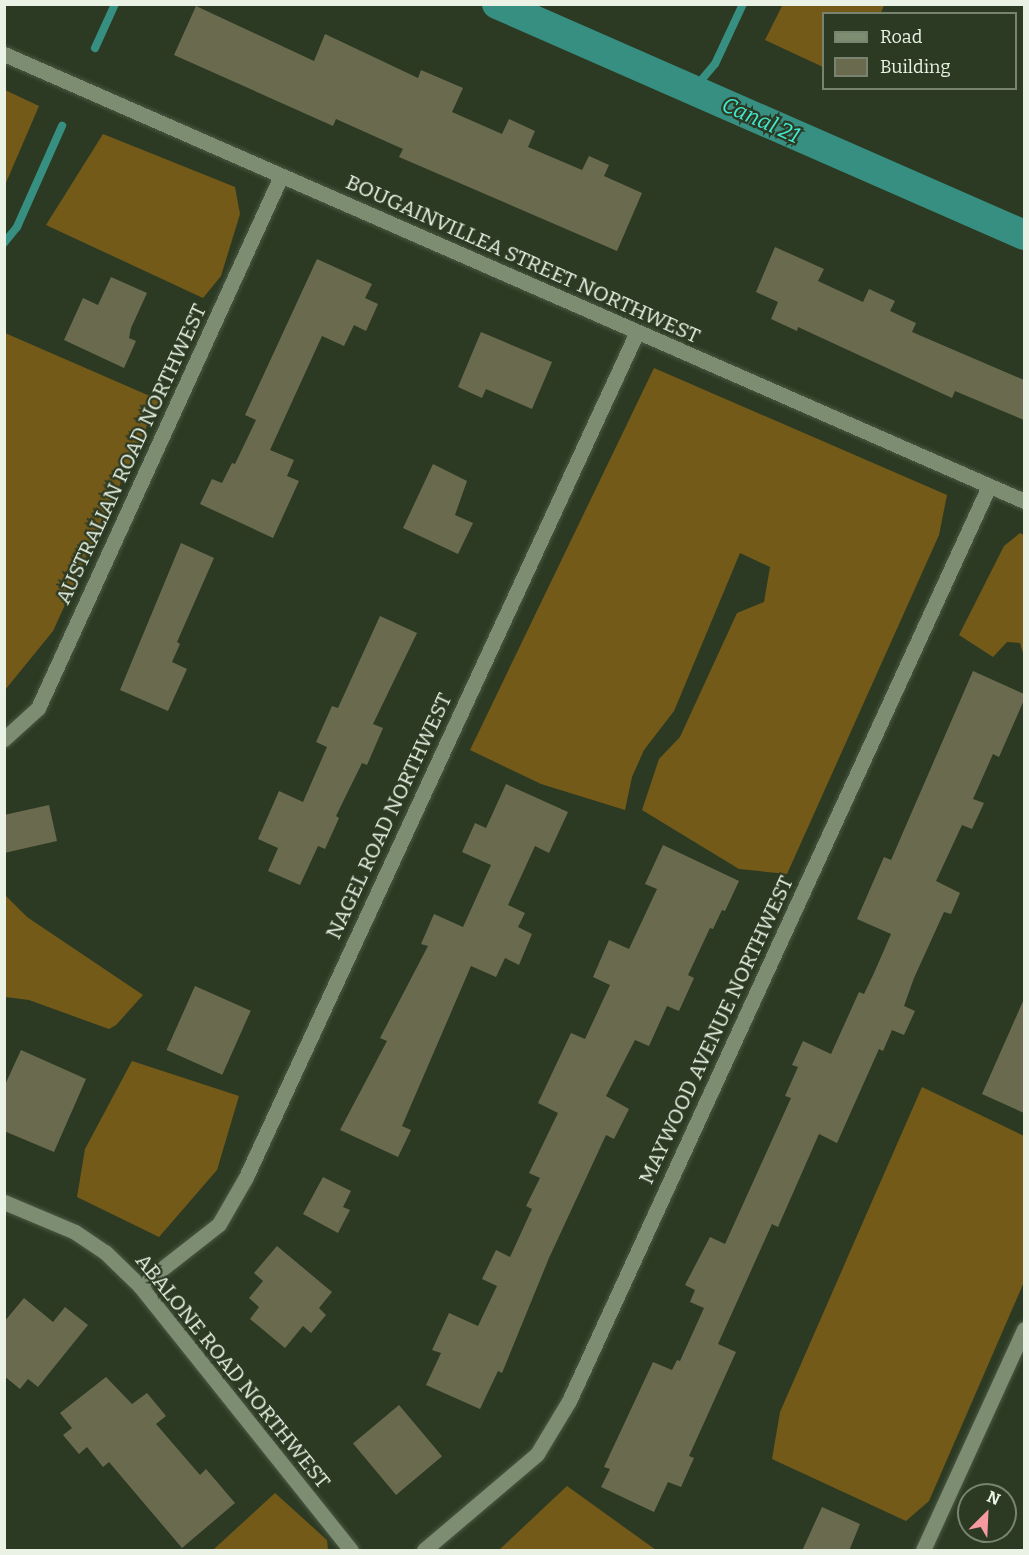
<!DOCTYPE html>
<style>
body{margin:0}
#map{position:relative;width:1029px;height:1555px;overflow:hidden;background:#2c3a23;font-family:Bitter,serif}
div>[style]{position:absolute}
.forest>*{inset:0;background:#745a19}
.stream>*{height:8px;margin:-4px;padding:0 4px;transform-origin:4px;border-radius:4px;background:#368f81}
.canal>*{height:30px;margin:-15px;padding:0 15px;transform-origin:15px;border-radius:15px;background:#368f81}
.building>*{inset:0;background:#6a6b4e;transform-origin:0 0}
.roads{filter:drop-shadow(0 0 2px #4b5743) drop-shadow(0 0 2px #4b5743)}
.minor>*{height:15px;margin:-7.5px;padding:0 7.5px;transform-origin:7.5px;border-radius:7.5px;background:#7c8d72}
span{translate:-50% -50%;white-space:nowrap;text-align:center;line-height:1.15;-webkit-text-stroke:4.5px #2c3a23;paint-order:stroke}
.street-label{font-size:21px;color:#e9f2e4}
.water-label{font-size:22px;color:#3fe8d0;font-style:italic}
.frame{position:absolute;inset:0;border:6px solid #e9f2e4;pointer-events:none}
.legend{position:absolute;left:822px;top:12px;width:195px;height:78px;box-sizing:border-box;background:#2c3a23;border:2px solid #788470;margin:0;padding:8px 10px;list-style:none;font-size:18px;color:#e9f2e4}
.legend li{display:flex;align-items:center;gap:12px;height:30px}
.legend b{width:30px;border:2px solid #788470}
.north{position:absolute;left:957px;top:1483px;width:60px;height:60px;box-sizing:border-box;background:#2c3a23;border:2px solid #788470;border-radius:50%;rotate:24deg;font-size:16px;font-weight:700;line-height:24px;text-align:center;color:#e9f2e4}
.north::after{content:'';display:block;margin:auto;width:21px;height:27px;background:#f49aa0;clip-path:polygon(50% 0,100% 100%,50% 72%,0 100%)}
</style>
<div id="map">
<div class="forest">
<div style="clip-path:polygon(783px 4px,884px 4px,884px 5px,881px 13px,824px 14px,823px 67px,765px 40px)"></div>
<div style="clip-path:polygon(5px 90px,39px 106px,5px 185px)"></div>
<div style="clip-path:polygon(103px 134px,235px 187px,240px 214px,221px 276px,203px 298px,46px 225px)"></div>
<div style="clip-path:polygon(5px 333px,159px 400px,53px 631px,5px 690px)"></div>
<div style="clip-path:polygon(654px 368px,947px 495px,939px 535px,787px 874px,739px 869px,642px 810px,659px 759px,680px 737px,737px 613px,764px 602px,770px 567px,740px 553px,674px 711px,644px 750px,632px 777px,625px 810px,541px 784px,470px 750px)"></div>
<div style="clip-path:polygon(1020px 533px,1024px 535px,1024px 656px,1020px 643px,1007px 642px,993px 657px,959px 635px,1004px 546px)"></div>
<div style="clip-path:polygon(5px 895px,27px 917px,143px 995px,116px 1025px,109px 1029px,29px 1000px,5px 997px)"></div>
<div style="clip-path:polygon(132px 1061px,239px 1096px,217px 1170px,159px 1237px,77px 1197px,85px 1149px)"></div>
<div style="clip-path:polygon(922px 1087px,1024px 1136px,1024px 1282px,929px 1501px,906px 1521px,772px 1459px,780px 1412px)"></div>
<div style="clip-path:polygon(567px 1486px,656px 1550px,499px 1550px)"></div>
<div style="clip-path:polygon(275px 1493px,327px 1540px,328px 1550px,213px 1550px)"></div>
</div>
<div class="stream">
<div style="left:95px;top:48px;width:48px;rotate:-65.6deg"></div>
<div style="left:693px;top:90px;width:34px;rotate:-50deg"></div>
<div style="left:715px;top:64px;width:66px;rotate:-65deg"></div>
<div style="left:4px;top:243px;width:21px;rotate:-51deg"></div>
<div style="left:17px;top:227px;width:111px;rotate:-66deg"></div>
</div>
<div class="canal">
<div style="left:497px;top:4px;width:575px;rotate:23.67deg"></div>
</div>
<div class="building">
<div style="clip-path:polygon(196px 6px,314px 61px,325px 34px,418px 78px,421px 70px,463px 88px,452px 112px,502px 134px,509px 119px,535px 131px,528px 147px,582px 170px,589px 156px,609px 165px,604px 176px,642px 193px,617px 251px,399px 157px,403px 149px,336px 119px,333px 126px,174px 55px)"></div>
<div style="clip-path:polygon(775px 247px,824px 269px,818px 281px,863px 302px,869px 289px,895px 301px,890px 311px,916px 323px,912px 332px,1024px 380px,1024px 420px,955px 391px,952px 398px,798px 327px,797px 331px,771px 319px,778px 302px,756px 292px)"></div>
<div style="clip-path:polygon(317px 259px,372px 284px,365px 298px,378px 304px,366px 331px,354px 325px,344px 346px,322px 336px,270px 450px,294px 460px,287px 476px,299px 481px,273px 538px,200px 504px,212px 479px,222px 483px,232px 463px,235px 464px,256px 420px,245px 415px)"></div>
<div style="clip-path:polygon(111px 277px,147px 293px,131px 328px,129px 338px,136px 341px,124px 368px,64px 340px,83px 298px,98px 305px)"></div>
<div style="clip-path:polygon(481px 332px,552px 362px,532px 409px,486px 389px,482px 398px,458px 387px)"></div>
<div style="clip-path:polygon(433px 464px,467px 481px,455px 515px,473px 523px,458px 554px,403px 528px)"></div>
<div style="clip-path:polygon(181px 543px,214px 558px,177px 642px,180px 644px,172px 662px,187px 669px,168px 711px,120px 690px)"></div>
<div style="clip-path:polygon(380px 616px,417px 633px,373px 724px,383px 728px,367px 765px,362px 763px,336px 816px,339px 818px,325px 849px,318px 846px,300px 885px,268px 871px,278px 848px,258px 839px,279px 791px,303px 802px,327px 747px,316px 742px,332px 706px,338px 708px)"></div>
<div style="clip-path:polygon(973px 671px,1024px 694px,1024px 700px,999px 757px,993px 754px,973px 799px,984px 803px,972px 829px,962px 825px,936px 881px,960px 893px,951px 914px,944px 912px,914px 978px,904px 1006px,915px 1011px,904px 1035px,892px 1030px,883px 1051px,879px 1049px,837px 1143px,819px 1134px,778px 1227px,772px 1224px,718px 1344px,736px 1352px,689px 1456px,694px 1458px,681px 1487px,668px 1482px,654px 1512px,601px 1487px,610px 1469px,604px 1467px,653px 1362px,672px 1370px,677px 1360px,680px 1361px,704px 1308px,690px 1302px,695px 1290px,685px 1285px,710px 1237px,725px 1244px,791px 1098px,785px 1096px,798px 1067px,792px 1065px,803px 1041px,831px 1054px,859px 992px,864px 994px,874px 973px,891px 934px,857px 919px,884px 857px,891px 860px)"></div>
<div style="clip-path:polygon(506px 784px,568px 812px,549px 853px,535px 846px,508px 905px,525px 913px,518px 927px,532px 934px,519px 965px,505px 958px,496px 977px,471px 966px,402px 1126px,411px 1130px,398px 1157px,340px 1130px,387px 1041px,380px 1038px,428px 946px,421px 944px,434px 914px,463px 927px,491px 865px,462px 852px,475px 823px,486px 828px)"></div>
<div style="clip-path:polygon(49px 805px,57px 841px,4px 853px,4px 815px)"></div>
<div style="clip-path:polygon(663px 845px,739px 881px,725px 911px,722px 910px,713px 929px,710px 928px,688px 975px,694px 978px,679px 1011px,667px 1006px,649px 1046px,635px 1040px,606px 1096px,629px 1109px,614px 1139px,606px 1135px,549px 1258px,502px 1373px,498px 1371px,480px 1409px,426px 1385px,441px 1353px,432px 1350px,449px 1313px,478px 1326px,497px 1286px,482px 1279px,496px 1250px,510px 1257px,532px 1209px,526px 1206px,540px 1178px,529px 1173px,558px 1113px,538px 1103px,571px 1033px,585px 1039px,610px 985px,593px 977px,609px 940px,629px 949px,657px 889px,645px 884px)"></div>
<div style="left:195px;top:986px;width:61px;height:70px;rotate:24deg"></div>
<div style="clip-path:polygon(1024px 999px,1024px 1113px,982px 1094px)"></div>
<div style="clip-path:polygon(21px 1050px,86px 1079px,54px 1152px,4px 1131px,4px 1087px)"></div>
<div style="clip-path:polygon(323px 1177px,351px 1191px,343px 1207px,350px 1210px,338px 1233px,303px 1214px)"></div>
<div style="clip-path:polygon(277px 1246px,332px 1292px,319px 1308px,326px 1315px,311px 1333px,303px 1326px,285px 1348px,250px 1319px,259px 1307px,249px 1298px,263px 1281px,254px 1273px)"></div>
<div style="clip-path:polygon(24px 1298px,53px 1322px,65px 1307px,88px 1325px,38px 1387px,28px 1379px,20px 1389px,4px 1376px,4px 1322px)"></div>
<div style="clip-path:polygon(106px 1377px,132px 1404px,147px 1393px,166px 1416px,156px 1424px,200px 1475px,206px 1469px,235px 1503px,182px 1548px,109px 1462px,103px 1467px,87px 1447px,79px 1454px,63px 1435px,72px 1428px,60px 1413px)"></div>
<div style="left:399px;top:1405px;width:67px;height:60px;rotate:50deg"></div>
<div style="clip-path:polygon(822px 1507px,860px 1524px,849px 1551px,802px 1551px)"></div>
</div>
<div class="roads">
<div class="minor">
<div style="left:4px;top:54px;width:1114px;rotate:23.66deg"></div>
<div style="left:4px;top:739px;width:46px;rotate:-42.4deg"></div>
<div style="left:38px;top:708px;width:585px;rotate:-65.45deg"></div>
<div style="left:4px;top:1202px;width:77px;rotate:22.9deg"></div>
<div style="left:75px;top:1232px;width:36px;rotate:34deg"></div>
<div style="left:105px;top:1252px;width:49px;rotate:44.2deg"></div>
<div style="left:140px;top:1286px;width:338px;rotate:51.4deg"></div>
<div style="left:140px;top:1286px;width:100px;rotate:-38.1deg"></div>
<div style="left:219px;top:1224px;width:54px;rotate:-60.1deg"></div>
<div style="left:246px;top:1177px;width:931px;rotate:-65.17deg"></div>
<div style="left:424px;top:1550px;width:148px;rotate:-40.3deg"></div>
<div style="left:537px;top:1454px;width:62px;rotate:-58.9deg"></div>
<div style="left:569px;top:1401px;width:1007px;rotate:-65.34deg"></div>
<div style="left:923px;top:1550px;width:243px;rotate:-65.4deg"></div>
</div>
</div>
<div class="street-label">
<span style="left:523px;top:259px;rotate:24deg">BOUGAINVILLEA STREET NORTHWEST</span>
<span style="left:131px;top:454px;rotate:-65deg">AUSTRALIAN ROAD NORTHWEST</span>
<span style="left:389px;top:816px;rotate:-65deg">NAGEL ROAD NORTHWEST</span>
<span style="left:716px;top:1030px;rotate:-65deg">MAYWOOD AVENUE NORTHWEST</span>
<span style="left:233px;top:1371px;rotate:51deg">ABALONE ROAD NORTHWEST</span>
</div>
<div class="water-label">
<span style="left:761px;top:120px;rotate:24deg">Canal 21</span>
</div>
<div class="frame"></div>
<ul class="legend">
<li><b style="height:8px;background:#7c8d72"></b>Road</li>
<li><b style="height:16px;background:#6a6b4e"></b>Building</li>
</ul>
<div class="north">N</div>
</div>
